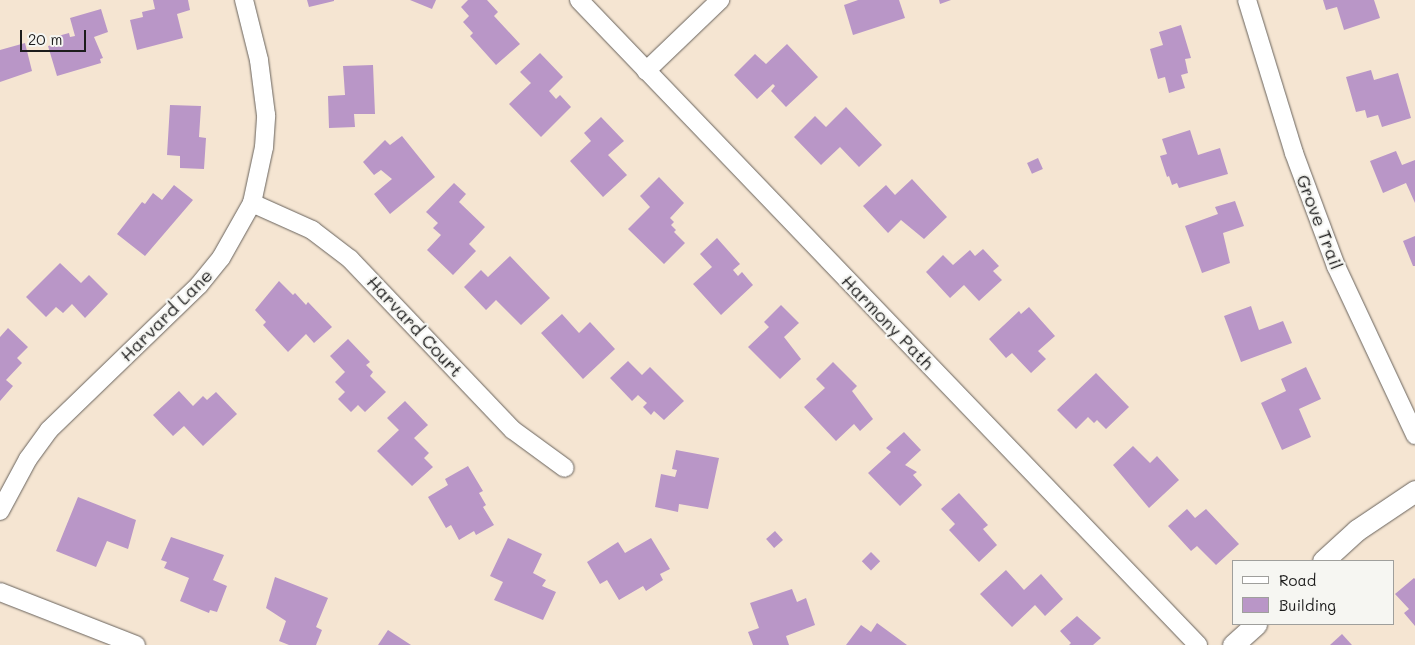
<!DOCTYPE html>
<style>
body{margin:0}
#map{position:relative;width:1415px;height:645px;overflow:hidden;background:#f5e5d2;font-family:Mali,sans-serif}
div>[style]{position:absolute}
.building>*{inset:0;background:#b996c7;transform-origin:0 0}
.roads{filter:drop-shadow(0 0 1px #68625c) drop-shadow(0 0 1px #68625c)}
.minor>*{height:18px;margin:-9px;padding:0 9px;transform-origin:9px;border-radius:9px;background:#fff}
.tertiary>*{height:21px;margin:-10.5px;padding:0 10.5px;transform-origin:10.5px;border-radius:10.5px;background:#fff}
span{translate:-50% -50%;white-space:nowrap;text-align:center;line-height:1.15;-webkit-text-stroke:4.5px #f6f6f2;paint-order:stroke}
.street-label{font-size:18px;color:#1c1c1c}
.legend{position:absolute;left:1232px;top:560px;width:162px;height:65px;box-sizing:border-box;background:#f6f6f2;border:1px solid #9f9f9c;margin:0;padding:6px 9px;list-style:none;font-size:15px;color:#1c1c1c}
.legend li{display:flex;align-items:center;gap:10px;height:25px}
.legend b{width:25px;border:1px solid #9f9f9c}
.scale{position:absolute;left:20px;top:30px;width:66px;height:22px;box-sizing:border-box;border:2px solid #1c1c1c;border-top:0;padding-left:6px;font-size:15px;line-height:18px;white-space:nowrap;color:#1c1c1c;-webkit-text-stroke:4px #f6f6f2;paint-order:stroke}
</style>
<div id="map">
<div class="building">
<div style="clip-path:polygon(153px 0,188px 0,190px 10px,177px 14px,183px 38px,137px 50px,130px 20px,143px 17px,142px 12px,155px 9px)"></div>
<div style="clip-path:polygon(307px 0,334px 0,334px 1px,309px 7px)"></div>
<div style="clip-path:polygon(410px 0,436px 0,432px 9px)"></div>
<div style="clip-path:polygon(468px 0,487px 0,498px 12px,494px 16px,520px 44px,496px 65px,470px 36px,473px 33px,463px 22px,469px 16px,461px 7px)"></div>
<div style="clip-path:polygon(858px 0,899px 0,905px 18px,853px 35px,844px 5px)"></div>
<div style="clip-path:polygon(939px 0,951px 0,940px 4px)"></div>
<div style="clip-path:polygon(1323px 0,1374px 0,1380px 18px,1344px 30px,1337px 7px,1326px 10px)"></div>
<div style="clip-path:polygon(101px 9px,108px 32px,94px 37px,103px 58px,100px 59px,101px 63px,57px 76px,48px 46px,60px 43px,58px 36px,69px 33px,70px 37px,75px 36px,70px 18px)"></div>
<div style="clip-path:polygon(1181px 25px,1191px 58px,1185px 59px,1188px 73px,1181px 75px,1185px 88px,1169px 93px,1165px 77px,1158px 79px,1150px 49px,1163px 45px,1159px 32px)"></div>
<div style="clip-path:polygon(25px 43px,32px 71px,0 82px,0 50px)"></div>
<div style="clip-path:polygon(787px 44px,818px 77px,786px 107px,771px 91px,775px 86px,773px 84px,757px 99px,734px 75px,755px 54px,766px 64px)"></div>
<div style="clip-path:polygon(540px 53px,563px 77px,549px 91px,556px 99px,560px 95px,571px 107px,541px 137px,509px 104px,531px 83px,520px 72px)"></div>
<div style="clip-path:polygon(373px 65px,375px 114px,354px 114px,355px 127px,329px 128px,328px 96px,345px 95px,343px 66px)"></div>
<div style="clip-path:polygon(1371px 70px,1374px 80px,1398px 73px,1411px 118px,1382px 127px,1378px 115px,1367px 118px,1365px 110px,1356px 112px,1346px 77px)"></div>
<div style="clip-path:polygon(170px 105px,201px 106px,199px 137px,206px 138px,204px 169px,180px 168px,180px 156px,167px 155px)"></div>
<div style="clip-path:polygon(846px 107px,882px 145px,859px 167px,840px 147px,821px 165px,794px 137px,815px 116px,826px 127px)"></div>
<div style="clip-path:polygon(601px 117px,624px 141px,608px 155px,627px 175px,603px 197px,570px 161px,591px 141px,584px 133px)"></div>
<div style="clip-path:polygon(1190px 130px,1198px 155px,1220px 148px,1228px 174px,1179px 188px,1177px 183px,1172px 185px,1169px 176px,1167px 177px,1160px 156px,1167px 154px,1162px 139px)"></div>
<div style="clip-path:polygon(402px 136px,435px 177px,390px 214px,374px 194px,392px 179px,381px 170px,374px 175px,363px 162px,385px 140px,390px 145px)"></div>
<div style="clip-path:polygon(1396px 151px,1402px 165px,1415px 160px,1415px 203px,1406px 183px,1383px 193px,1370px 161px)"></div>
<div style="left:1038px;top:158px;width:12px;height:12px;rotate:66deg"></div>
<div style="clip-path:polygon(659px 177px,684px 203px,670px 218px,674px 222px,671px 225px,676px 230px,674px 232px,685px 243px,664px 264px,628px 229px,650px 207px,640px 196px)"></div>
<div style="clip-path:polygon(912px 179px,947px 217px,924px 239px,901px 220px,888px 233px,863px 206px,886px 185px,895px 195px)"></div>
<div style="clip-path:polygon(454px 183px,466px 194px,459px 202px,485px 227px,469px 244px,476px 251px,453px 275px,427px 250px,441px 235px,433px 228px,438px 223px,426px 212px)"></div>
<div style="clip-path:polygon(174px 185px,193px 200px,145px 256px,117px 234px,142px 202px,145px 204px,153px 193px,162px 200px)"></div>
<div style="clip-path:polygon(1235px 201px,1244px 226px,1223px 233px,1230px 263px,1202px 273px,1185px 226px,1218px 214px,1215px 207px)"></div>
<div style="clip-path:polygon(1415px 236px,1415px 266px,1413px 266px,1403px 241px)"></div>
<div style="clip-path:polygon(717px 238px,740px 264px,733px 270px,738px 276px,742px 272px,753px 285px,721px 315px,693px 284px,712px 267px,700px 254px)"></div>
<div style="clip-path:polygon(983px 249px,999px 266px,993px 271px,1002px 280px,979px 301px,964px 285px,950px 298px,926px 272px,943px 255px,953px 265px,970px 250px,975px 256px)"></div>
<div style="clip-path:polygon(510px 256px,550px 298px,521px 325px,496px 300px,486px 310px,464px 287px,481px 270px,488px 277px)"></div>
<div style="clip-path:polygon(60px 263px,81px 283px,89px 275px,108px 294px,85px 318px,72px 304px,63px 313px,56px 307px,46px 317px,26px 297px)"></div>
<div style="clip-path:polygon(279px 281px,293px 295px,295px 293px,306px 305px,308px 302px,332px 327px,314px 343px,306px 334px,288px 352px,263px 325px,266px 322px,255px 310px)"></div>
<div style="clip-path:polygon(781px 305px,799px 323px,784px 337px,801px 359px,780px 379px,748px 347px,769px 327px,764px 322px)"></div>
<div style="clip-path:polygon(1251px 306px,1259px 330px,1283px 321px,1292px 343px,1241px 362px,1224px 316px)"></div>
<div style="clip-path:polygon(1029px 307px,1055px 336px,1038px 351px,1046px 359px,1031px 373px,1012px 353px,1006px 358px,989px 339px,1019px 311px,1021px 314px)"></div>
<div style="clip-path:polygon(562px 314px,579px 333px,590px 322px,615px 349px,583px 379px,541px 333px)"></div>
<div style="clip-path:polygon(8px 328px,28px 347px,17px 358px,22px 363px,6px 380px,13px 386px,0 401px,0 337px)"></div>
<div style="clip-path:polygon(348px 339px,370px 362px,366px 365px,373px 372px,370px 376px,386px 392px,365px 412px,358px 405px,351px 412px,338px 399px,345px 392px,335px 382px,345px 372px,330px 356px)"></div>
<div style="clip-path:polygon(628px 361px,642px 375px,650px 367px,684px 401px,664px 420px,654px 411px,651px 415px,643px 407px,647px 403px,638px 395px,632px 401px,610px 378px)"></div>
<div style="clip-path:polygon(833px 362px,857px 386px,852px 391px,873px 419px,860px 431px,854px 424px,836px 441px,804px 407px,825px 388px,816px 379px)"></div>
<div style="clip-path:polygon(1306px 367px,1321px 399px,1299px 409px,1311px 437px,1282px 450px,1261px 403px,1286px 391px,1281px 379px)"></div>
<div style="clip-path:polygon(1096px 373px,1129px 407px,1106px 429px,1097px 420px,1094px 423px,1088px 417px,1076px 429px,1057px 410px)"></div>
<div style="clip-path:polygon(179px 391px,193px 406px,203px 396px,207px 400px,216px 392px,237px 414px,203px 446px,184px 426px,173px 436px,153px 415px)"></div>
<div style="clip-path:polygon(405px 401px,428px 425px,414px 438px,429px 453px,424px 458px,433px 467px,412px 486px,377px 451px,399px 430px,387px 418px)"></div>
<div style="clip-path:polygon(904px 432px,921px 450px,905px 465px,917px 472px,913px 475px,922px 485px,900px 506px,868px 473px,891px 452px,886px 448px)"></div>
<div style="clip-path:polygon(1133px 446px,1150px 463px,1157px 456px,1179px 480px,1149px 508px,1113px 465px)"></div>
<div style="clip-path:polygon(676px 450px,719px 458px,708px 509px,679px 504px,678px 512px,655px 507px,661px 474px,675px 477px,677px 470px,672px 469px)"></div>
<div style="clip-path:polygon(468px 466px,483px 491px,479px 493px,486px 505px,483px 507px,494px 525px,476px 535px,474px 531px,459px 540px,451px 525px,446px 528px,428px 497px,448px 485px,445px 479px)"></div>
<div style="clip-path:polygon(959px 493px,988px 525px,983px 529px,997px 545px,979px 562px,949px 530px,955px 524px,941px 509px)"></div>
<div style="clip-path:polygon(78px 497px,136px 520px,128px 549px,107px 541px,96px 567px,56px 551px)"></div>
<div style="clip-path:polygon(1187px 509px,1195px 518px,1206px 509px,1239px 544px,1216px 565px,1197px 546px,1191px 551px,1168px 526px)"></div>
<div style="left:775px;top:531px;width:12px;height:12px;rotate:48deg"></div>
<div style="clip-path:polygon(171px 537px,224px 555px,213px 580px,227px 586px,217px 612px,210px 610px,209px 613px,180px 601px,189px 578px,164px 568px,167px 562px,161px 560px)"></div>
<div style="clip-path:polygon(508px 538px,542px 554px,533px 573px,546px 580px,542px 586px,556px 592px,543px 620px,494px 600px,503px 582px,490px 576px)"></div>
<div style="clip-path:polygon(651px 538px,670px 569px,660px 574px,663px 580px,646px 591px,643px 586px,619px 600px,607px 580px,600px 584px,587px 562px,618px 542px,625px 553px)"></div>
<div style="left:871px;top:552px;width:13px;height:13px;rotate:45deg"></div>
<div style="clip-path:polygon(1006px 570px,1024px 590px,1041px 574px,1063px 599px,1045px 616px,1035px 605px,1012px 627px,980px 594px)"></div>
<div style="clip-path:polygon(275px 577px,328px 598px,316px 627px,322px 630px,316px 645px,289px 645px,279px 641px,286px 621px,266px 608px)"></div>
<div style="clip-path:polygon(1414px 578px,1415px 579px,1415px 626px,1404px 613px,1409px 609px,1395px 594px)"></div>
<div style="clip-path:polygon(792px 589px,797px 602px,806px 598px,815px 625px,786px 636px,789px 645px,753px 645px,748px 632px,759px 628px,750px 603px)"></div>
<div style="clip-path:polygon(1077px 616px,1101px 638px,1093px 645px,1069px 645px,1071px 643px,1060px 631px)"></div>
<div style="clip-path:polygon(877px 623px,907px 645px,846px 645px,861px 625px,871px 632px)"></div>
<div style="clip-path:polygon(388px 630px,411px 645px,378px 645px)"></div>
<div style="clip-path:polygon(1342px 634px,1352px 645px,1330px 645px)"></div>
</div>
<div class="roads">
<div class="minor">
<div style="left:579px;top:0;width:894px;rotate:46.18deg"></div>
<div style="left:1247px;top:0;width:160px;rotate:72.9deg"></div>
<div style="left:1294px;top:153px;width:121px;rotate:69.6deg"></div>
<div style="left:1336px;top:266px;width:187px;rotate:64.9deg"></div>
<div style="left:646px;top:71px;width:103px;rotate:-43.8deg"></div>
<div style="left:252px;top:203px;width:66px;rotate:24.2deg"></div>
<div style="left:312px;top:230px;width:48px;rotate:37.3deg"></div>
<div style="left:350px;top:259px;width:236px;rotate:46.4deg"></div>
<div style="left:513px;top:430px;width:64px;rotate:36.2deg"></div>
<div style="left:0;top:511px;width:59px;rotate:-61.7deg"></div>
<div style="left:28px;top:459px;width:36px;rotate:-54deg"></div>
<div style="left:49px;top:430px;width:209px;rotate:-44deg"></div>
<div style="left:199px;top:285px;width:35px;rotate:-51deg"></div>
<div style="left:221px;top:258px;width:63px;rotate:-60.6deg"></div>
<div style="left:252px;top:203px;width:57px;rotate:-77.9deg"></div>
<div style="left:264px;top:147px;width:32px;rotate:-86deg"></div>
<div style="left:266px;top:115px;width:55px;rotate:-97.3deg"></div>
<div style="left:259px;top:60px;width:62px;rotate:-104deg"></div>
<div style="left:0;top:592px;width:146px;rotate:21.3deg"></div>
</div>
<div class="tertiary">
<div style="left:1323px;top:561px;width:46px;rotate:-42.4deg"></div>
<div style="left:1357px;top:530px;width:70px;rotate:-33.9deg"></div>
<div style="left:1233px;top:645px;width:31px;rotate:-42deg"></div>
</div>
</div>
<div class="street-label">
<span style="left:1320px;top:222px;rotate:69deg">Grove Trail</span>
<span style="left:166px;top:315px;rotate:-45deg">Harvard Lane</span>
<span style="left:888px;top:322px;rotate:46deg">Harmony Path</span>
<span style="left:415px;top:326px;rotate:47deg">Harvard Court</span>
</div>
<ul class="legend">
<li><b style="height:6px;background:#fff"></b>Road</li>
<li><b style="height:14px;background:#b996c7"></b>Building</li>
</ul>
<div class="scale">20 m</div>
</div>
